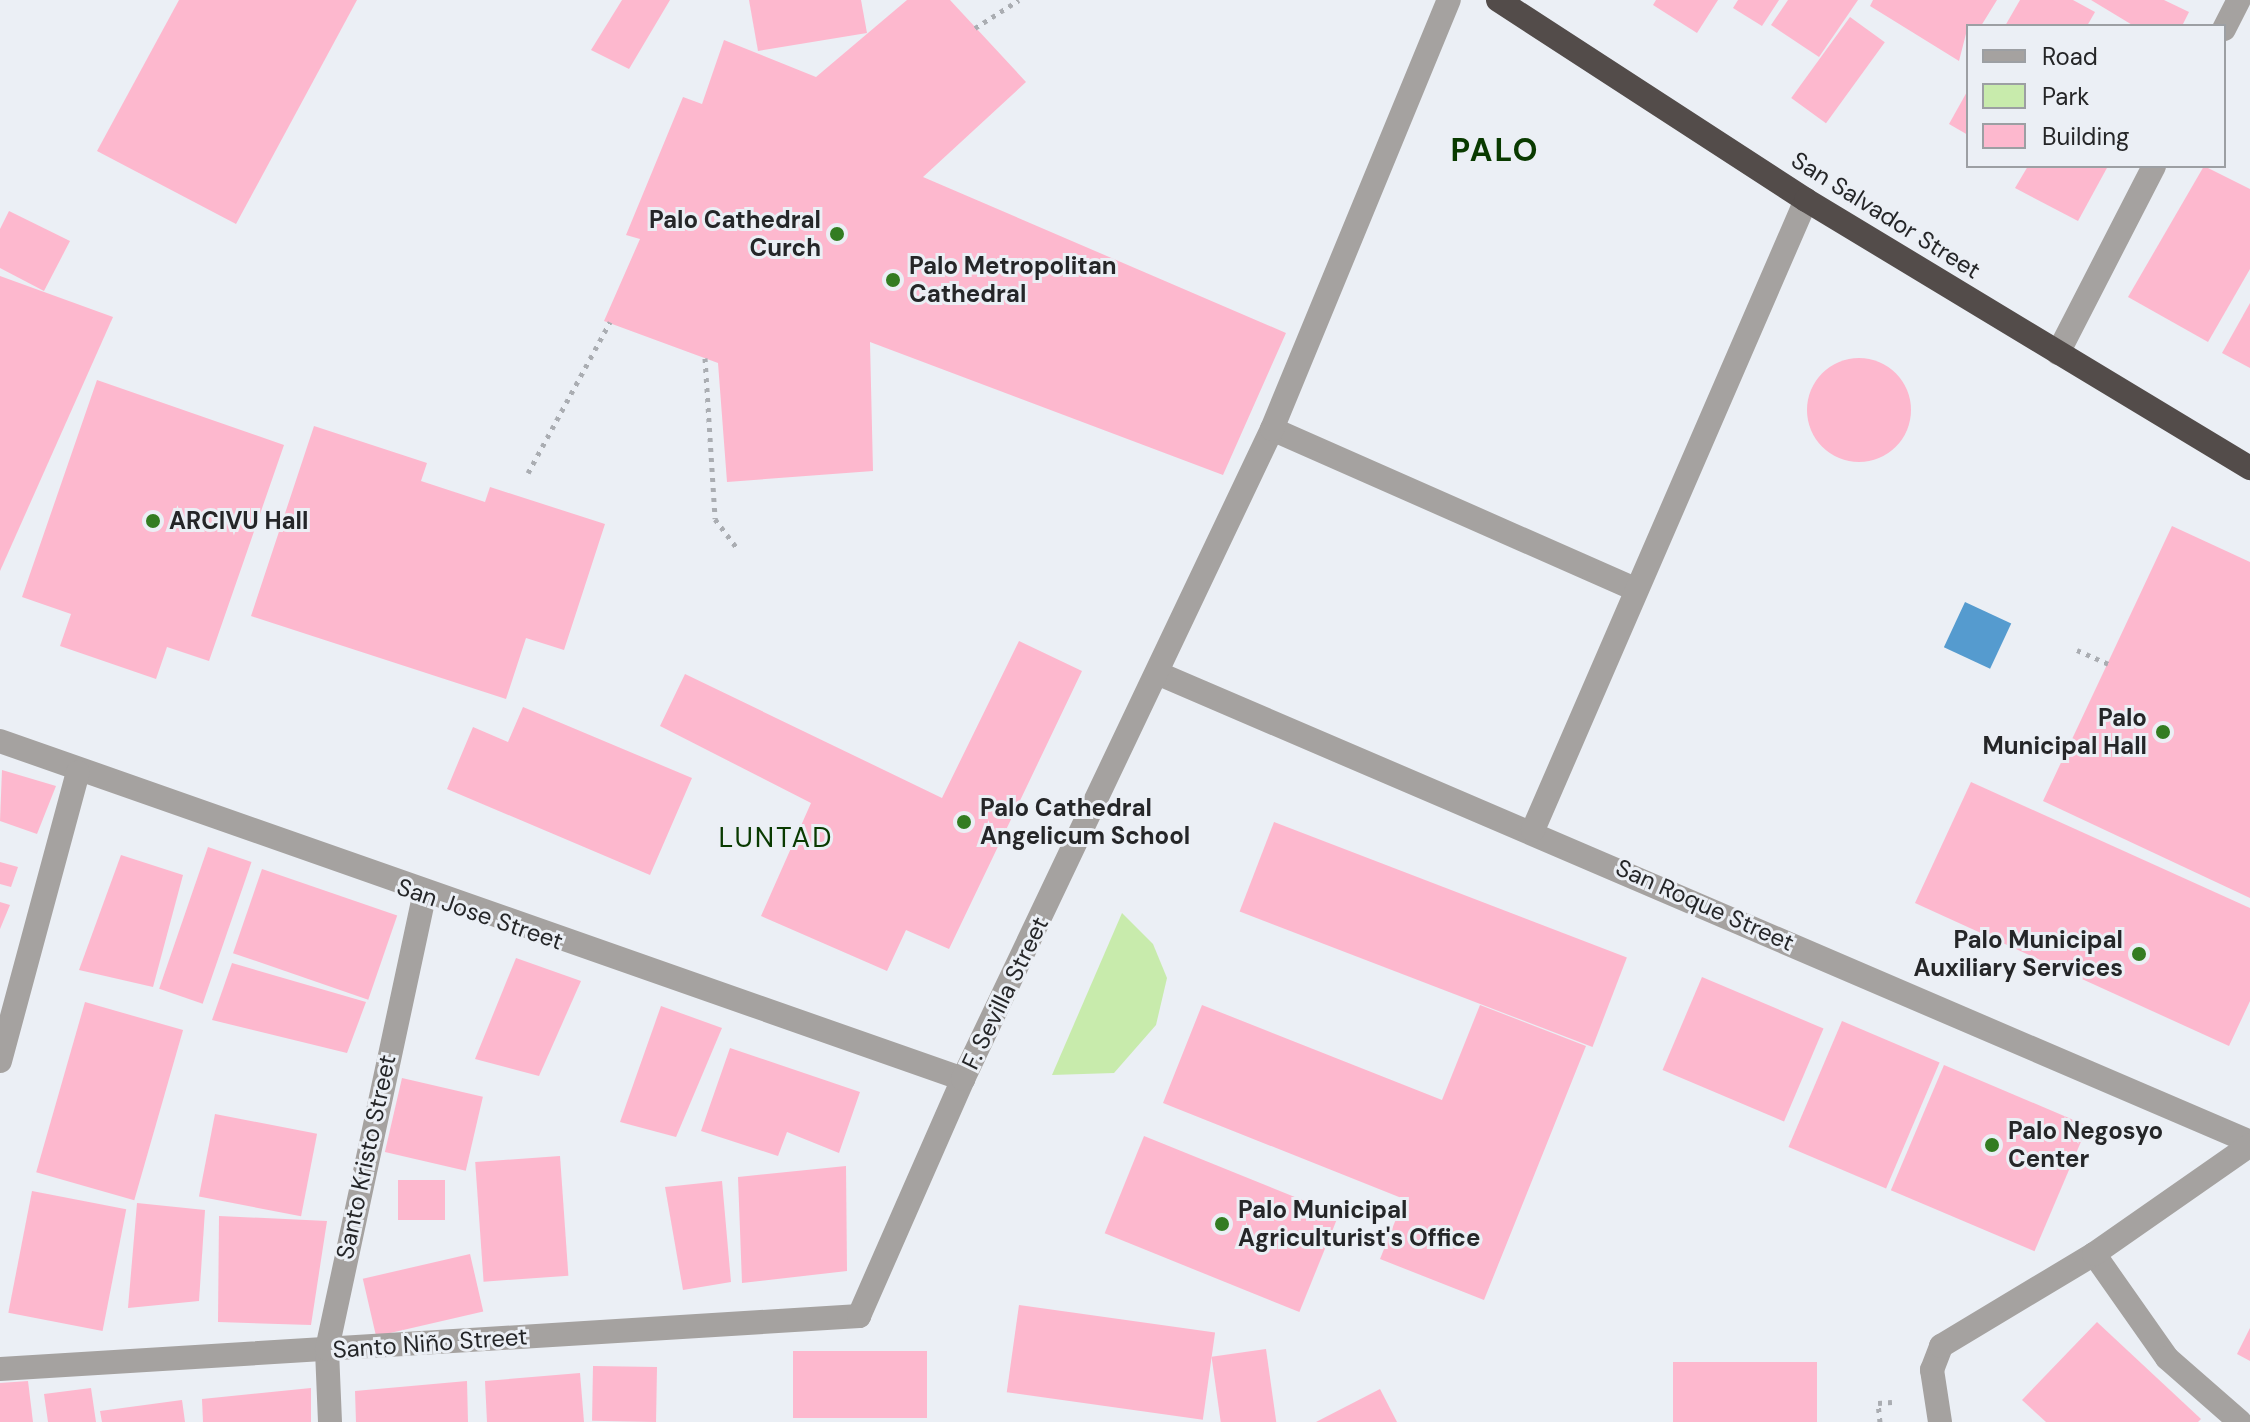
<!DOCTYPE html>
<meta charset="utf-8">
<style>
body{margin:0}
#map{position:relative;width:2250px;height:1422px;overflow:hidden;background:#ebeff5;font-family:"DM Sans",sans-serif}
div>[style]{position:absolute}
.green>*{inset:0;background:#c8ebac}
.water>*{inset:0;background:#559bcf;transform-origin:0 0}
.building>*{inset:0;background:#fdb8ce;transform-origin:0 0}
.round{border-radius:50%}
.path>*{height:5px;margin-top:-2.5px;transform-origin:0;background:repeating-linear-gradient(90deg,#aaadb2 0 4px,transparent 0 10px)}
.minor>*{height:24px;margin:-12px;padding:0 12px;transform-origin:12px;border-radius:12px;background:#a5a2a0}
.highway>*{height:24px;margin:-12px;padding:0 12px;transform-origin:12px;border-radius:12px;background:#534c4a}
.dots>*{width:22px;height:22px;translate:-50% -50%;box-sizing:border-box;border:4px solid #ebeff5;border-radius:50%}
span{translate:-50% -50%;white-space:nowrap;text-align:center;line-height:1.15;-webkit-text-stroke:6px #ebeff5;paint-order:stroke}
.street-label{font-size:24px;color:#252628}
.poi-label{font-size:24px;color:#252628;font-weight:700}
.right{translate:-100% -50%;text-align:right}
.left{translate:0 -50%;text-align:left}
.quarter-label{font-size:28px;color:#093a00;letter-spacing:2px}
.district-label{font-size:32px;color:#093a00;font-weight:700;letter-spacing:2px}
.legend{position:absolute;left:1966px;top:24px;width:260px;height:144px;box-sizing:border-box;background:#ebeff5;border:2px solid #9c9fa3;margin:0;padding:10px 14px;list-style:none;font-size:24px;color:#252628}
.legend li{display:flex;align-items:center;gap:16px;height:40px}
.legend b{width:40px;border:2px solid #9c9fa3}
</style>
<div id="map">
<div class="green">
<div style="clip-path:polygon(1122px 913px,1153px 944px,1167px 978px,1156px 1025px,1114px 1073px,1052px 1075px)"></div>
</div>
<div class="water">
<div style="left:1965px;top:602px;width:51px;height:50px;rotate:25deg"></div>
</div>
<div class="building">
<div style="clip-path:polygon(179px 0,357px 0,236px 224px,97px 151px)"></div>
<div style="clip-path:polygon(622px 0,670px 0,629px 69px,591px 50px)"></div>
<div style="clip-path:polygon(749px 0,861px 0,867px 33px,758px 51px)"></div>
<div style="clip-path:polygon(907px 0,950px 0,1026px 82px,923px 177px,1286px 333px,1223px 475px,870px 342px,873px 471px,727px 482px,718px 363px,604px 321px,640px 239px,626px 235px,683px 97px,702px 104px,724px 40px,816px 77px)"></div>
<div style="clip-path:polygon(1656px 0,1718px 0,1697px 33px,1653px 5px)"></div>
<div style="clip-path:polygon(1738px 0,1779px 0,1762px 26px,1733px 8px)"></div>
<div style="clip-path:polygon(1788px 0,1858px 0,1819px 57px,1771px 25px)"></div>
<div style="clip-path:polygon(1873px 0,1997px 0,1981px 26px,1968px 26px,1959px 61px,1870px 6px)"></div>
<div style="clip-path:polygon(2020px 0,2073px 0,2095px 12px,2087px 26px,2005px 26px)"></div>
<div style="clip-path:polygon(2091px 0,2164px 0,2189px 12px,2182px 26px,2134px 26px)"></div>
<div style="left:1850px;top:17px;width:43px;height:100px;rotate:36deg"></div>
<div style="clip-path:polygon(1968px 90px,1968px 135px,1949px 124px)"></div>
<div style="clip-path:polygon(2028px 166px,2108px 166px,2078px 221px,2015px 188px)"></div>
<div style="clip-path:polygon(2204px 166px,2250px 189px,2250px 269px,2208px 342px,2128px 297px)"></div>
<div style="clip-path:polygon(9px 211px,70px 241px,44px 291px,0 268px,0 229px)"></div>
<div style="clip-path:polygon(0 276px,113px 317px,0 571px)"></div>
<div style="clip-path:polygon(2250px 303px,2250px 368px,2222px 353px)"></div>
<div class="round" style="left:1807px;top:358px;width:104px;height:104px"></div>
<div style="clip-path:polygon(97px 380px,284px 445px,209px 661px,167px 647px,156px 679px,60px 646px,71px 614px,22px 597px)"></div>
<div style="clip-path:polygon(314px 426px,427px 463px,421px 481px,485px 502px,490px 487px,605px 524px,564px 650px,526px 638px,506px 699px,251px 616px)"></div>
<div style="clip-path:polygon(2172px 526px,2250px 562px,2250px 898px,2043px 801px)"></div>
<div style="clip-path:polygon(1019px 641px,1082px 671px,949px 949px,906px 930px,887px 971px,761px 916px,811px 803px,660px 726px,685px 674px,942px 798px)"></div>
<div style="clip-path:polygon(523px 707px,692px 778px,650px 875px,447px 789px,473px 727px,508px 742px)"></div>
<div style="clip-path:polygon(2px 770px,56px 786px,37px 834px,0 821px)"></div>
<div style="clip-path:polygon(1971px 782px,2250px 908px,2250px 1001px,2229px 1046px,1915px 903px)"></div>
<div style="left:1274px;top:822px;width:378px;height:96px;rotate:21deg"></div>
<div style="left:208px;top:847px;width:46px;height:150px;rotate:19deg"></div>
<div style="clip-path:polygon(121px 855px,183px 875px,153px 987px,79px 970px)"></div>
<div style="clip-path:polygon(0 862px,18px 867px,11px 887px,0 884px)"></div>
<div style="left:262px;top:869px;width:143px;height:89px;rotate:19deg"></div>
<div style="clip-path:polygon(0 902px,10px 905px,0 929px)"></div>
<div style="clip-path:polygon(516px 958px,581px 981px,539px 1076px,475px 1059px)"></div>
<div style="clip-path:polygon(232px 963px,366px 1002px,347px 1053px,212px 1020px)"></div>
<div style="left:1702px;top:977px;width:132px;height:101px;rotate:23deg"></div>
<div style="left:85px;top:1002px;width:102px;height:177px;rotate:16deg"></div>
<div style="clip-path:polygon(1202px 1005px,1442px 1100px,1480px 1005px,1586px 1046px,1484px 1300px,1380px 1259px,1404px 1199px,1163px 1103px)"></div>
<div style="clip-path:polygon(661px 1006px,722px 1028px,676px 1137px,620px 1122px)"></div>
<div style="left:1842px;top:1021px;width:106px;height:137px;rotate:23deg"></div>
<div style="clip-path:polygon(730px 1048px,860px 1092px,839px 1153px,787px 1132px,778px 1156px,701px 1131px)"></div>
<div style="left:1944px;top:1065px;width:156px;height:136px;rotate:23deg"></div>
<div style="left:402px;top:1078px;width:83px;height:76px;rotate:13deg"></div>
<div style="left:215px;top:1114px;width:104px;height:84px;rotate:11deg"></div>
<div style="left:1144px;top:1136px;width:210px;height:105px;rotate:22deg"></div>
<div style="left:560px;top:1156px;width:120px;height:85px;rotate:86deg"></div>
<div style="clip-path:polygon(846px 1166px,847px 1271px,742px 1283px,738px 1177px)"></div>
<div style="left:398px;top:1180px;width:47px;height:40px"></div>
<div style="clip-path:polygon(722px 1181px,731px 1282px,683px 1290px,665px 1187px)"></div>
<div style="left:32px;top:1191px;width:96px;height:124px;rotate:11deg"></div>
<div style="clip-path:polygon(137px 1203px,205px 1210px,199px 1301px,128px 1308px)"></div>
<div style="clip-path:polygon(219px 1216px,327px 1221px,311px 1325px,218px 1322px)"></div>
<div style="left:470px;top:1254px;width:59px;height:110px;rotate:77deg"></div>
<div style="left:1019px;top:1305px;width:198px;height:88px;rotate:8deg"></div>
<div style="clip-path:polygon(2097px 1322px,2201px 1419px,2198px 1422px,2046px 1422px,2022px 1400px)"></div>
<div style="clip-path:polygon(2250px 1328px,2250px 1361px,2237px 1354px)"></div>
<div style="left:1266px;top:1349px;width:74px;height:55px;rotate:82deg"></div>
<div style="left:793px;top:1351px;width:134px;height:67px"></div>
<div style="left:1817px;top:1362px;width:60px;height:144px;rotate:90deg"></div>
<div style="left:657px;top:1367px;width:55px;height:64px;rotate:91deg"></div>
<div style="clip-path:polygon(580px 1373px,584px 1422px,487px 1422px,485px 1381px)"></div>
<div style="clip-path:polygon(28px 1381px,33px 1422px,0 1422px,0 1383px)"></div>
<div style="clip-path:polygon(467px 1381px,468px 1422px,356px 1422px,355px 1391px)"></div>
<div style="clip-path:polygon(91px 1388px,96px 1422px,48px 1422px,44px 1394px)"></div>
<div style="clip-path:polygon(311px 1388px,311px 1422px,203px 1422px,202px 1399px)"></div>
<div style="clip-path:polygon(1380px 1389px,1397px 1422px,1316px 1422px)"></div>
<div style="clip-path:polygon(182px 1400px,185px 1422px,102px 1422px,100px 1411px)"></div>
</div>
<div class="path">
<div style="left:975px;top:28px;width:52px;rotate:-32.5deg"></div>
<div style="left:705px;top:358px;width:161px;rotate:86.4deg"></div>
<div style="left:715px;top:519px;width:38px;rotate:53deg"></div>
<div style="left:528px;top:473px;width:172px;rotate:-61.5deg"></div>
<div style="left:2077px;top:650px;width:34px;rotate:24deg"></div>
<div style="left:1880px;top:1422px;width:19px;rotate:-96deg"></div>
<div style="left:1878px;top:1403px;width:14px;rotate:-4deg"></div>
</div>
<div class="minor">
<div style="left:2224px;top:29px;width:33px;rotate:-63deg"></div>
<div style="left:2058px;top:353px;width:210px;rotate:-62.8deg"></div>
<div style="left:1272px;top:429px;width:394px;rotate:23.8deg"></div>
<div style="left:1157px;top:673px;width:1189px;rotate:23.22deg"></div>
<div style="left:0;top:741px;width:1021px;rotate:19.34deg"></div>
<div style="left:1533px;top:830px;width:687px;rotate:-66.57deg"></div>
<div style="left:0;top:1061px;width:299px;rotate:-74.9deg"></div>
<div style="left:2094px;top:1254px;width:127px;rotate:54.9deg"></div>
<div style="left:2167px;top:1358px;width:97px;rotate:41.2deg"></div>
<div style="left:0;top:1369px;width:861px;rotate:-3.53deg"></div>
<div style="left:859px;top:1316px;width:259px;rotate:-66.3deg"></div>
<div style="left:963px;top:1079px;width:720px;rotate:-64.57deg"></div>
<div style="left:1272px;top:429px;width:464px;rotate:-67.6deg"></div>
<div style="left:330px;top:1422px;width:73px;rotate:-92.4deg"></div>
<div style="left:327px;top:1349px;width:464px;rotate:-77.9deg"></div>
<div style="left:1940px;top:1422px;width:53px;rotate:-98.7deg"></div>
<div style="left:1932px;top:1370px;width:26px;rotate:-69deg"></div>
<div style="left:1941px;top:1346px;width:179px;rotate:-31deg"></div>
<div style="left:2094px;top:1254px;width:190px;rotate:-34.9deg"></div>
</div>
<div class="highway">
<div style="left:1498px;top:0;width:367px;rotate:33deg"></div>
<div style="left:1806px;top:200px;width:519px;rotate:31.12deg"></div>
</div>
<div class="dots">
<div style="left:837px;top:234px;background:#337c21"></div>
<div style="left:893px;top:280px;background:#337c21"></div>
<div style="left:153px;top:521px;background:#337c21"></div>
<div style="left:2163px;top:732px;background:#337c21"></div>
<div style="left:964px;top:822px;background:#337c21"></div>
<div style="left:2139px;top:954px;background:#337c21"></div>
<div style="left:1992px;top:1145px;background:#337c21"></div>
<div style="left:1222px;top:1224px;background:#337c21"></div>
</div>
<div class="street-label">
<span style="left:1886px;top:215px;rotate:32deg">San Salvador Street</span>
<span style="left:1705px;top:905px;rotate:24deg">San Roque Street</span>
<span style="left:480px;top:914px;rotate:19deg">San Jose Street</span>
<span style="left:1005px;top:993px;rotate:-64deg">F. Sevilla Street</span>
<span style="left:366px;top:1157px;rotate:-78deg">Santo Kristo Street</span>
<span style="left:430px;top:1343px;rotate:-4deg">Santo Niño Street</span>
</div>
<div class="poi-label">
<span class="right" style="left:821px;top:234px">Palo Cathedral<br>Curch</span>
<span class="left" style="left:909px;top:280px">Palo Metropolitan<br>Cathedral</span>
<span class="left" style="left:169px;top:521px">ARCIVU Hall</span>
<span class="right" style="left:2147px;top:732px">Palo<br>Municipal Hall</span>
<span class="left" style="left:980px;top:822px">Palo Cathedral<br>Angelicum School</span>
<span class="right" style="left:2123px;top:954px">Palo Municipal<br>Auxiliary Services</span>
<span class="left" style="left:2008px;top:1145px">Palo Negosyo<br>Center</span>
<span class="left" style="left:1238px;top:1224px">Palo Municipal<br>Agriculturist's Office</span>
</div>
<div class="quarter-label">
<span style="left:776px;top:838px">LUNTAD</span>
</div>
<div class="district-label">
<span style="left:1495px;top:150px">PALO</span>
</div>
<ul class="legend">
<li><b style="height:10px;background:#a5a2a0"></b>Road</li>
<li><b style="height:22px;background:#c8ebac"></b>Park</li>
<li><b style="height:22px;background:#fdb8ce"></b>Building</li>
</ul>
</div>
